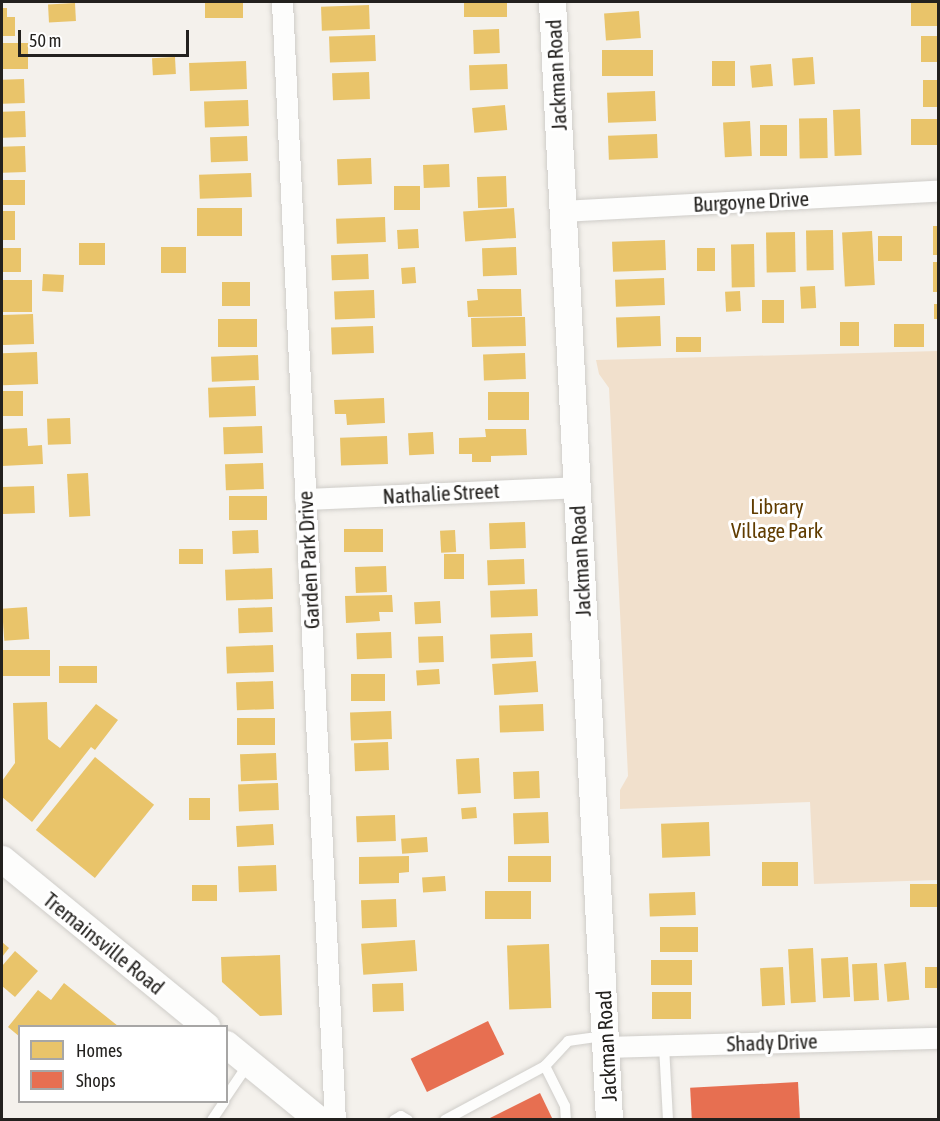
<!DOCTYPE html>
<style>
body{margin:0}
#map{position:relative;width:940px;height:1121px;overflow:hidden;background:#f4f1ec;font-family:"Asap Condensed",sans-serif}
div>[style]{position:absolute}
.green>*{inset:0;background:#f1e0cc}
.homes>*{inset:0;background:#e9c46a;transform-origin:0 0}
.shops>*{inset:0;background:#e76f51;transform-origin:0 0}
.roads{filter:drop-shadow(0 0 2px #cfcdc9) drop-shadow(0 0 2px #cfcdc9)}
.service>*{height:10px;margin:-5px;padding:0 5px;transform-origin:5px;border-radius:5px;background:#fdfdfc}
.minor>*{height:21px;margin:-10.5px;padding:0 10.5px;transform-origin:10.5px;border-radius:10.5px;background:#fdfdfc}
.tertiary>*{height:27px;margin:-13.5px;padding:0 13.5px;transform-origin:13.5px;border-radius:13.5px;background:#fdfdfc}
span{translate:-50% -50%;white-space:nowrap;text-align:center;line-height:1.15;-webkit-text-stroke:6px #fff;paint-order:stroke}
.street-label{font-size:21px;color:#23211e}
.park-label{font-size:21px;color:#603c00}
.frame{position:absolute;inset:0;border:3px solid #23211e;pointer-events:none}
.legend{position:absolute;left:18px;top:1025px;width:210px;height:78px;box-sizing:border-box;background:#fff;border:2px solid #a7a6a5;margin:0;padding:8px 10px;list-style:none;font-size:18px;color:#23211e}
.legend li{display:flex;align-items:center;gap:12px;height:30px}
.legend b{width:30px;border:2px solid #a7a6a5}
.scale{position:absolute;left:18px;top:30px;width:171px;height:27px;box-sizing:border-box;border:3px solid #23211e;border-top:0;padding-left:8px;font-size:18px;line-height:21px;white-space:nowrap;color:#23211e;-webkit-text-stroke:4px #fff;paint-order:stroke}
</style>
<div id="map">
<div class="green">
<div style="clip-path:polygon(938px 351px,938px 880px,814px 884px,810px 802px,620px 809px,620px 790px,628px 776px,609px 388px,599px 374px,596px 360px)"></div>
</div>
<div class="homes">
<div style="left:205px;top:2px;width:38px;height:16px"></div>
<div style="left:464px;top:2px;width:43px;height:15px"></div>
<div style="left:911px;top:2px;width:27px;height:24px"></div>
<div style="left:75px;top:3px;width:18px;height:27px;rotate:87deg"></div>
<div style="left:369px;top:5px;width:24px;height:48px;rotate:88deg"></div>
<div style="clip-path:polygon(2px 8px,7px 8px,7px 17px,15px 17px,15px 36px,2px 36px)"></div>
<div style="left:639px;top:11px;width:27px;height:35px;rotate:86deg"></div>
<div style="left:499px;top:29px;width:24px;height:26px;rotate:88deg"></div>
<div style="left:375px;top:35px;width:26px;height:46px;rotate:88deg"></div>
<div style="left:921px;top:36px;width:17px;height:26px"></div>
<div style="left:2px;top:43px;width:26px;height:26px"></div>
<div style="left:653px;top:50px;width:26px;height:51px;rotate:90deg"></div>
<div style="left:175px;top:57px;width:17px;height:23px;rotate:87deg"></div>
<div style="left:813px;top:57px;width:27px;height:21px;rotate:86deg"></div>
<div style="left:246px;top:61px;width:28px;height:57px;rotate:88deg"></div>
<div style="left:712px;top:61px;width:23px;height:25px"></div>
<div style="left:507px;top:64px;width:25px;height:38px;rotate:88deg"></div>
<div style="left:771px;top:64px;width:22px;height:21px;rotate:85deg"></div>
<div style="left:369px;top:72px;width:27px;height:37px;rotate:88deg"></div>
<div style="left:24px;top:79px;width:24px;height:22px;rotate:88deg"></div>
<div style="left:938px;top:80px;width:27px;height:15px;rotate:90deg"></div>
<div style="left:655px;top:91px;width:30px;height:48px;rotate:88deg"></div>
<div style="left:248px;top:100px;width:26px;height:44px;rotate:88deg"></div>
<div style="left:505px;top:105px;width:25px;height:33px;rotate:85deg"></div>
<div style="left:860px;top:109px;width:46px;height:27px;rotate:88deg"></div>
<div style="left:25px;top:111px;width:26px;height:23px;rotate:88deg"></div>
<div style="left:827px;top:118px;width:40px;height:28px;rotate:89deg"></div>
<div style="left:938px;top:119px;width:26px;height:27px;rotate:90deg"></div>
<div style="left:750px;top:121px;width:35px;height:27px;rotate:87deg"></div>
<div style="left:760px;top:125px;width:27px;height:31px"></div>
<div style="left:657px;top:134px;width:24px;height:49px;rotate:88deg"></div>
<div style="left:247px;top:136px;width:25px;height:37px;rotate:88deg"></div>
<div style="left:25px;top:146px;width:26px;height:23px;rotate:88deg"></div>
<div style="left:371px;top:158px;width:26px;height:34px;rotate:88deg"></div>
<div style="left:449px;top:164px;width:23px;height:26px;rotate:88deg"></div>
<div style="left:251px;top:173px;width:24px;height:52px;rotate:88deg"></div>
<div style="left:506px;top:176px;width:31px;height:29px;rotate:88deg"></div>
<div style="left:2px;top:180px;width:23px;height:25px"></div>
<div style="left:420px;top:186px;width:24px;height:26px;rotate:90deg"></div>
<div style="left:242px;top:208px;width:28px;height:45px;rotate:90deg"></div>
<div style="left:514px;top:208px;width:30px;height:51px;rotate:86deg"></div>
<div style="left:2px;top:211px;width:13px;height:29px"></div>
<div style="left:385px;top:217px;width:25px;height:49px;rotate:88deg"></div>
<div style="left:933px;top:226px;width:5px;height:29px"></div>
<div style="left:418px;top:229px;width:19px;height:21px;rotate:87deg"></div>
<div style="left:833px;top:230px;width:40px;height:27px;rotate:89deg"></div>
<div style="left:872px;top:231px;width:54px;height:30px;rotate:87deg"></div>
<div style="left:795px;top:232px;width:40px;height:29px;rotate:89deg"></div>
<div style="left:878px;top:236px;width:24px;height:25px"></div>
<div style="left:665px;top:240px;width:30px;height:53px;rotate:88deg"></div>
<div style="left:79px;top:243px;width:26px;height:22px"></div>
<div style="left:754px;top:244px;width:43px;height:23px;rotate:89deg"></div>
<div style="left:161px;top:247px;width:25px;height:26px"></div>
<div style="left:516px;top:247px;width:28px;height:34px;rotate:88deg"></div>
<div style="left:2px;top:248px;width:19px;height:24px"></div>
<div style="left:697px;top:248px;width:18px;height:23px"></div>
<div style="left:368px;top:254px;width:25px;height:37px;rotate:88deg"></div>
<div style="left:933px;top:262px;width:5px;height:30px"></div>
<div style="left:415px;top:267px;width:16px;height:14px;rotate:86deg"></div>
<div style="left:43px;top:274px;width:21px;height:17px;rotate:3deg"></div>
<div style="left:664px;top:278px;width:27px;height:49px;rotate:88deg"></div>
<div style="left:32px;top:280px;width:32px;height:30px;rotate:90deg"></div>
<div style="left:222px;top:282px;width:28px;height:24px"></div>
<div style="left:815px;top:286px;width:22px;height:15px;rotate:87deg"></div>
<div style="clip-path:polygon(477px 289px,521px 289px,522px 316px,468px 317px,467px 301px,478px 300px)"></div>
<div style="left:374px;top:290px;width:28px;height:40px;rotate:88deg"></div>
<div style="left:740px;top:291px;width:20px;height:15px;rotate:87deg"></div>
<div style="left:762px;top:300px;width:22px;height:23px"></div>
<div style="left:934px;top:304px;width:4px;height:15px"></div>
<div style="left:33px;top:314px;width:30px;height:31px;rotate:88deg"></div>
<div style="left:660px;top:316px;width:30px;height:44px;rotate:88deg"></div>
<div style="clip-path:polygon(522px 317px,525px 317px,526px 346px,472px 347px,471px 318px)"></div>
<div style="left:218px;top:319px;width:39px;height:28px"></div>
<div style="left:840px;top:322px;width:19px;height:24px"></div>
<div style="left:894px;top:324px;width:30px;height:23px"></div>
<div style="left:373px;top:326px;width:27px;height:42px;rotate:88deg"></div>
<div style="left:701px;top:337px;width:15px;height:25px;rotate:90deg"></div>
<div style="left:37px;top:352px;width:32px;height:35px;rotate:88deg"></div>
<div style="left:525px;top:353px;width:26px;height:42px;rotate:88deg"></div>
<div style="left:258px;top:355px;width:25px;height:47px;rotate:88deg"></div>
<div style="left:255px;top:386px;width:30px;height:47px;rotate:88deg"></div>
<div style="left:2px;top:391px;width:21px;height:25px"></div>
<div style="left:488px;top:392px;width:41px;height:28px"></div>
<div style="clip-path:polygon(384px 398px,385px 423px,347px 425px,346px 414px,335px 414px,334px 400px)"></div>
<div style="left:70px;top:418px;width:26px;height:23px;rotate:88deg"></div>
<div style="left:262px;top:426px;width:27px;height:39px;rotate:88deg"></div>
<div style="clip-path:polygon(27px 428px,28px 446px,42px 445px,43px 464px,2px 466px,2px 429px)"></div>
<div style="clip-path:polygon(485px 429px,526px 429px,527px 455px,491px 456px,491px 462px,472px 462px,472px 454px,459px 454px,459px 438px,486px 437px)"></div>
<div style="left:433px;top:432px;width:22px;height:25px;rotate:87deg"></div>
<div style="left:387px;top:436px;width:28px;height:47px;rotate:88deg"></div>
<div style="left:263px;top:463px;width:26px;height:38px;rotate:88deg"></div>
<div style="left:88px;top:473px;width:43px;height:21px;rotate:87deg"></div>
<div style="left:34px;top:486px;width:27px;height:32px;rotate:88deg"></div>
<div style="left:229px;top:496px;width:38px;height:24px"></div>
<div style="left:525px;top:522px;width:26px;height:36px;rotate:88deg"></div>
<div style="left:383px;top:529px;width:23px;height:39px;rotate:90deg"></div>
<div style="left:258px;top:530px;width:23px;height:26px;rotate:88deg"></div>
<div style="left:455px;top:530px;width:22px;height:15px;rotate:87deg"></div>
<div style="left:179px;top:549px;width:24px;height:15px"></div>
<div style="left:444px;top:554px;width:20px;height:25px"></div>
<div style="left:524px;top:559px;width:25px;height:37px;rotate:88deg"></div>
<div style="left:386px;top:566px;width:26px;height:31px;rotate:88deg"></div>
<div style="left:272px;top:568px;width:31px;height:47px;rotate:88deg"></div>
<div style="left:537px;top:589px;width:27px;height:47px;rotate:88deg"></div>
<div style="clip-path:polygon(392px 595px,393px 612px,379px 612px,380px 621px,346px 623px,345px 596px)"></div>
<div style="left:440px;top:601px;width:22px;height:26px;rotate:87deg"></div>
<div style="left:27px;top:607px;width:32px;height:25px;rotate:86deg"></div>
<div style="left:272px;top:607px;width:25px;height:34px;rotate:88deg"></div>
<div style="left:391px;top:632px;width:26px;height:35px;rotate:88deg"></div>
<div style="left:532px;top:633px;width:24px;height:42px;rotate:88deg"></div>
<div style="left:443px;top:636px;width:26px;height:25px;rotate:88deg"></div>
<div style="left:273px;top:645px;width:27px;height:47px;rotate:88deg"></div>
<div style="left:50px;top:650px;width:26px;height:48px;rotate:90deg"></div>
<div style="left:536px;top:661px;width:31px;height:44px;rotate:86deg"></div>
<div style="left:59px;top:666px;width:38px;height:17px"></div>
<div style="left:439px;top:669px;width:15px;height:23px;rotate:86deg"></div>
<div style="left:385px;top:674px;width:27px;height:34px;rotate:90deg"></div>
<div style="left:273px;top:681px;width:28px;height:37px;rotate:88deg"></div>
<div style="clip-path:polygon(47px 702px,48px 739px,60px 748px,96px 704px,118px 720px,95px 750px,91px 747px,32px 822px,2px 797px,2px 781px,15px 763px,13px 703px)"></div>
<div style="left:543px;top:704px;width:27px;height:44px;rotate:88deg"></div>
<div style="left:391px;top:711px;width:28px;height:41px;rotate:88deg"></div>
<div style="left:275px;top:718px;width:27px;height:38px;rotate:90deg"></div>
<div style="left:388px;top:742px;width:28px;height:34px;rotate:88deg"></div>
<div style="left:276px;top:753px;width:27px;height:36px;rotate:88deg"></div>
<div style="left:95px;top:757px;width:76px;height:94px;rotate:39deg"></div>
<div style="left:479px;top:758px;width:35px;height:23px;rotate:87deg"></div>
<div style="left:539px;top:771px;width:27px;height:26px;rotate:88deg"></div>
<div style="left:278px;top:783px;width:27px;height:40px;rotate:88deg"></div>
<div style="left:189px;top:798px;width:21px;height:22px"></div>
<div style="left:476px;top:807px;width:11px;height:15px;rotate:85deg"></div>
<div style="left:548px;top:812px;width:31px;height:35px;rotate:88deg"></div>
<div style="left:395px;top:815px;width:26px;height:39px;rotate:88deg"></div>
<div style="left:709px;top:822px;width:34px;height:48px;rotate:88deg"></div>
<div style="left:273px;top:824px;width:21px;height:37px;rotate:87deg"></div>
<div style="left:427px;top:837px;width:15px;height:26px;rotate:86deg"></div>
<div style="clip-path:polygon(409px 856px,409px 872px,399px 873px,399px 883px,359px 884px,359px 857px)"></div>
<div style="left:551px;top:856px;width:26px;height:43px;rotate:90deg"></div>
<div style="left:762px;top:862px;width:36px;height:24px"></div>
<div style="left:276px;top:865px;width:26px;height:38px;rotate:88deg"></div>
<div style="left:445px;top:876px;width:15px;height:23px;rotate:86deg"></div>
<div style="left:938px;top:884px;width:23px;height:28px;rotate:90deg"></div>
<div style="left:192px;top:885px;width:25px;height:16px"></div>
<div style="left:531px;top:891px;width:28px;height:46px;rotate:90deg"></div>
<div style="left:695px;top:892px;width:23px;height:46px;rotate:88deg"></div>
<div style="left:396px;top:899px;width:28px;height:35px;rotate:88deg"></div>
<div style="left:660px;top:927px;width:38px;height:25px"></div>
<div style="left:415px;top:940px;width:31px;height:54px;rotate:86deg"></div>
<div style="clip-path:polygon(2px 942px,9px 948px,2px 957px)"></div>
<div style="left:549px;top:944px;width:64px;height:42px;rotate:88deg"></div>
<div style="left:813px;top:948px;width:54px;height:25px;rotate:87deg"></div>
<div style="clip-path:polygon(15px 951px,38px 971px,15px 997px,2px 986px,2px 966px)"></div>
<div style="clip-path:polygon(280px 955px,282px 1015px,260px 1016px,222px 982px,221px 957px)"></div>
<div style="left:848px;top:957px;width:40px;height:27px;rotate:87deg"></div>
<div style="left:651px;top:960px;width:41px;height:25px"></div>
<div style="left:906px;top:962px;width:38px;height:22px;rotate:85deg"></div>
<div style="left:877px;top:963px;width:37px;height:25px;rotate:87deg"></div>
<div style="left:783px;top:967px;width:38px;height:23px;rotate:87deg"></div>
<div style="left:938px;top:967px;width:21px;height:13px;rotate:90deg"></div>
<div style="clip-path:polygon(64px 983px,118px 1026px,20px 1026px,20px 1037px,8px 1027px,38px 990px,51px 1000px)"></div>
<div style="left:403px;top:983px;width:28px;height:31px;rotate:88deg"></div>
<div style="left:691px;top:992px;width:27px;height:39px;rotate:90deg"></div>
</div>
<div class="shops">
<div style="left:488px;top:1021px;width:37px;height:86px;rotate:64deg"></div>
<div style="left:798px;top:1082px;width:38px;height:108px;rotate:87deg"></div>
<div style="clip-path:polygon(540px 1093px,553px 1120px,486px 1120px)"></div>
</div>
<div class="roads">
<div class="service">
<div style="left:664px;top:1046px;width:74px;rotate:86.9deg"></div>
<div style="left:545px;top:1066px;width:45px;rotate:63.4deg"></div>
<div style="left:565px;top:1106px;width:14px;rotate:86deg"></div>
<div style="left:226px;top:1097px;width:41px;rotate:-55.9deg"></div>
<div style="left:212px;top:1120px;width:22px;rotate:-56deg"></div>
<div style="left:394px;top:1120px;width:8px;rotate:-30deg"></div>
<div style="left:401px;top:1116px;width:8px;rotate:30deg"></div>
<div style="left:445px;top:1120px;width:114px;rotate:-28.4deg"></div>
<div style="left:545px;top:1066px;width:34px;rotate:-47deg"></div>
<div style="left:568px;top:1041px;width:35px;rotate:-8deg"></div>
</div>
<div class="minor">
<div style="left:282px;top:2px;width:1119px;rotate:87.29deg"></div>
<div style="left:563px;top:211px;width:376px;rotate:-3.1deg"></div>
<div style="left:305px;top:499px;width:272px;rotate:-2.5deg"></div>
<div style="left:606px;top:1047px;width:332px;rotate:-1.6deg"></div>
</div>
<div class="tertiary">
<div style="left:552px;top:2px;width:1119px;rotate:87.08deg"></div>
<div style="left:2px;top:859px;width:264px;rotate:39.3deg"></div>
<div style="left:226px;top:1044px;width:120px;rotate:39.3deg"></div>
</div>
</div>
<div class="street-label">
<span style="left:556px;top:75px;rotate:-93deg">Jackman Road</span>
<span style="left:751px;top:201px;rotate:-3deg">Burgoyne Drive</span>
<span style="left:441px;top:493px;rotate:-3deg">Nathalie Street</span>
<span style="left:308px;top:560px;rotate:-93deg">Garden Park Drive</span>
<span style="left:580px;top:561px;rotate:-93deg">Jackman Road</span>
<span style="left:104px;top:943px;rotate:39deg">Tremainsville Road</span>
<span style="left:772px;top:1042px;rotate:-2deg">Shady Drive</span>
<span style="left:606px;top:1046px;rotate:-93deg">Jackman Road</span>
</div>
<div class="park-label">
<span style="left:777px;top:518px">Library<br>Village Park</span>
</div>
<div class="frame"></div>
<ul class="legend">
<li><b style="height:16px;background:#e9c46a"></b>Homes</li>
<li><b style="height:16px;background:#e76f51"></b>Shops</li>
</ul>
<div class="scale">50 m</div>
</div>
